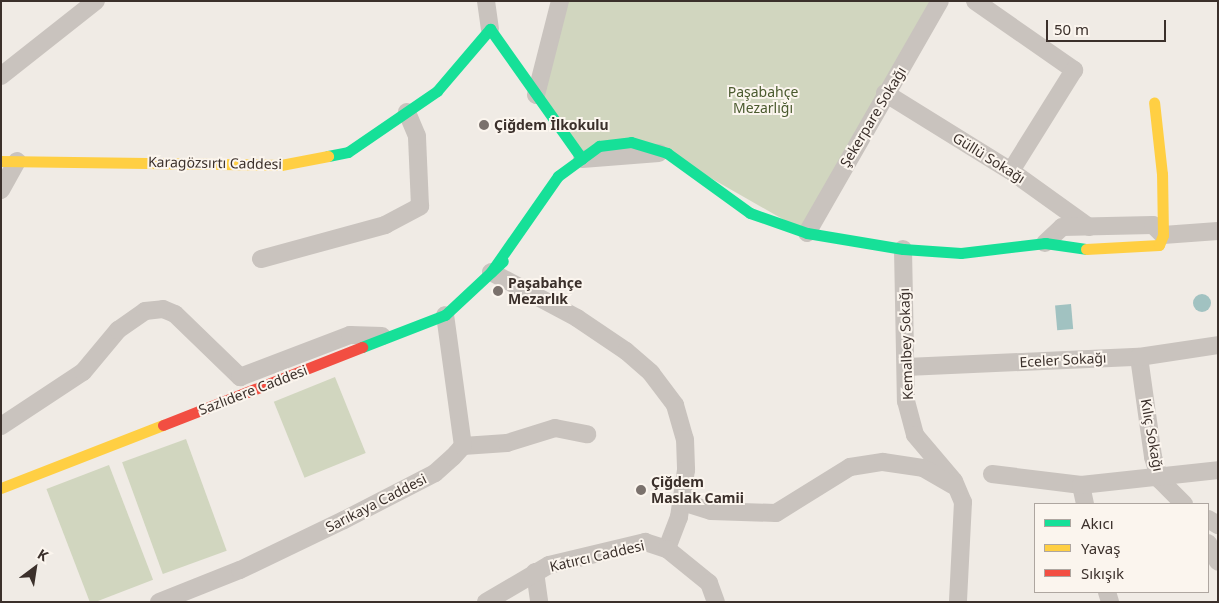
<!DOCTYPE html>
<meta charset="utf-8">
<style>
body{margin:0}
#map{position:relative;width:1219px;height:603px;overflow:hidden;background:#f0ebe5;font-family:"Noto Sans",sans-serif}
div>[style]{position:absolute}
.green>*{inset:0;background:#d1d6bf;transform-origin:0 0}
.water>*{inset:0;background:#a1c2c1;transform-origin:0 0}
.round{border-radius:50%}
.street>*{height:18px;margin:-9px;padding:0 9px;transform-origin:9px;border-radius:9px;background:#c9c3be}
.fast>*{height:11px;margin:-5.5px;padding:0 5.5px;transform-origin:5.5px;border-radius:5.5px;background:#16e098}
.slow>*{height:11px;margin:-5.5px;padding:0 5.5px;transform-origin:5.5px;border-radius:5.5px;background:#ffcf43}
.jam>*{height:11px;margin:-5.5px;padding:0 5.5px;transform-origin:5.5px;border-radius:5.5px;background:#f24e42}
.dots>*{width:14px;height:14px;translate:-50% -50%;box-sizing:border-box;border:2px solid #fbf5ee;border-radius:50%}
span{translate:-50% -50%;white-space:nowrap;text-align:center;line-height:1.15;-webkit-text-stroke:4px #fbf5ee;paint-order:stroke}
.park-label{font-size:14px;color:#4a5a2e}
.street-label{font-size:14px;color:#3b302b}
.poi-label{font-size:14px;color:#3b302b;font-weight:700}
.left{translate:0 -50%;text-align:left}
.frame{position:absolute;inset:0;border:2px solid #3b302b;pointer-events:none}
.legend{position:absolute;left:1034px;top:503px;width:175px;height:90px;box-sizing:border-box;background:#fbf5ee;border:1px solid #aea6a0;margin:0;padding:6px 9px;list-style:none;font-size:15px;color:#3b302b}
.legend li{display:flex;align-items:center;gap:10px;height:25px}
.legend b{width:25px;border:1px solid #aea6a0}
.north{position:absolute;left:10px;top:543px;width:50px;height:50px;-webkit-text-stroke:4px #fbf5ee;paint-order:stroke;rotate:31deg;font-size:14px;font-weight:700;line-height:20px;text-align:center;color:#3b302b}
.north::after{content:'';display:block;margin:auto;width:18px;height:22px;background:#3b302b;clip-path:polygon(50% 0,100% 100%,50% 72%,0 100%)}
.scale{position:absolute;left:1046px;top:20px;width:120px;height:22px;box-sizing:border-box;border:2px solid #3b302b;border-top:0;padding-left:6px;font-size:15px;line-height:18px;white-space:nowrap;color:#3b302b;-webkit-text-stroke:4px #fbf5ee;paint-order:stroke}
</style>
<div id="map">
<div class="green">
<div style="clip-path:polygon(562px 1px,932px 1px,807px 233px,667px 153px,582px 159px,536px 95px)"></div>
<div style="left:335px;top:377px;width:82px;height:66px;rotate:68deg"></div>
<div style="left:186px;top:439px;width:119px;height:68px;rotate:70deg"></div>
<div style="left:109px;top:465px;width:123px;height:67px;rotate:69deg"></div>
</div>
<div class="water">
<div class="round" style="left:1193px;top:294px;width:18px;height:18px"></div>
<div style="left:1071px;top:304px;width:25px;height:16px;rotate:85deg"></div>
</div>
<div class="street">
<div style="left:486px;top:1px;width:28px;rotate:82deg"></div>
<div style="left:975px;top:1px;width:121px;rotate:34.9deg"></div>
<div style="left:1074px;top:70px;width:119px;rotate:122deg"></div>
<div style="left:1px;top:76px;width:121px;rotate:-38.3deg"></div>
<div style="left:885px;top:93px;width:148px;rotate:31.8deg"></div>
<div style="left:1011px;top:171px;width:96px;rotate:35.7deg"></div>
<div style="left:536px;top:95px;width:97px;rotate:-75.7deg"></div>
<div style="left:582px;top:159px;width:77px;rotate:-4.5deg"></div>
<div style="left:1px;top:190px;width:33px;rotate:-61deg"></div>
<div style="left:807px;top:233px;width:267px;rotate:-60.2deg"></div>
<div style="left:1045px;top:243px;width:23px;rotate:-43deg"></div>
<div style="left:1062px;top:227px;width:91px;rotate:-1.3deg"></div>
<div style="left:1153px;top:225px;width:14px;rotate:45deg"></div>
<div style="left:1163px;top:235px;width:55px;rotate:-4.2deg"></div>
<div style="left:903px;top:249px;width:152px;rotate:88.9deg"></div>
<div style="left:906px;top:401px;width:35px;rotate:75deg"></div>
<div style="left:915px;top:435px;width:60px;rotate:49.7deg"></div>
<div style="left:954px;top:481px;width:23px;rotate:67deg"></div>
<div style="left:963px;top:502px;width:100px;rotate:92.9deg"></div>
<div style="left:261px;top:259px;width:129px;rotate:-15.3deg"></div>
<div style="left:385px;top:225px;width:40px;rotate:-28deg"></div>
<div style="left:420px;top:206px;width:70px;rotate:-92.5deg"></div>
<div style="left:417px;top:136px;width:26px;rotate:-113deg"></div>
<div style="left:491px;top:272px;width:98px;rotate:28.1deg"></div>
<div style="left:577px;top:318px;width:59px;rotate:34deg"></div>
<div style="left:626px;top:351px;width:33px;rotate:41deg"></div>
<div style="left:651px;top:373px;width:40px;rotate:53deg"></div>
<div style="left:675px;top:405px;width:35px;rotate:74deg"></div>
<div style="left:685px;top:439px;width:31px;rotate:88deg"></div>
<div style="left:686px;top:470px;width:48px;rotate:98.5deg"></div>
<div style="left:679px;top:517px;width:34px;rotate:111deg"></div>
<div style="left:1139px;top:357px;width:101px;rotate:82deg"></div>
<div style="left:1153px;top:457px;width:24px;rotate:73deg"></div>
<div style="left:1160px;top:480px;width:34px;rotate:45deg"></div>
<div style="left:906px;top:367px;width:233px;rotate:-2.5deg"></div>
<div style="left:1139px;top:357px;width:80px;rotate:-8.6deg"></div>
<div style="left:1px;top:426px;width:98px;rotate:-33.4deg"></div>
<div style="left:83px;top:372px;width:55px;rotate:-50.2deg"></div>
<div style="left:118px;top:330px;width:33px;rotate:-35deg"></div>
<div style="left:145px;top:311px;width:18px;rotate:-6deg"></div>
<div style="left:163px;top:309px;width:13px;rotate:23deg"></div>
<div style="left:175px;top:314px;width:91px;rotate:44.1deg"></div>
<div style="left:240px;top:377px;width:118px;rotate:-20.9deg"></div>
<div style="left:350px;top:335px;width:32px;rotate:2deg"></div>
<div style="left:463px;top:446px;width:44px;rotate:-3.9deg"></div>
<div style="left:507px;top:443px;width:50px;rotate:-17.4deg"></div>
<div style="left:555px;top:428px;width:33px;rotate:11deg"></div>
<div style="left:992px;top:474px;width:90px;rotate:7deg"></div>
<div style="left:682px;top:502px;width:30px;rotate:17deg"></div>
<div style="left:711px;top:511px;width:65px;rotate:1.8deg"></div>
<div style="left:776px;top:513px;width:87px;rotate:-31.9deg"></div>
<div style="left:850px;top:467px;width:33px;rotate:-9deg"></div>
<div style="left:883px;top:462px;width:40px;rotate:8.5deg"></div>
<div style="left:923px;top:468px;width:34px;rotate:30deg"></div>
<div style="left:1085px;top:504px;width:19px;rotate:-102deg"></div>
<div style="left:1081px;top:485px;width:138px;rotate:-6.2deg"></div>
<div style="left:1208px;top:519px;width:12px;rotate:31deg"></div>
<div style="left:1208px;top:543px;width:21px;rotate:62deg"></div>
<div style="left:535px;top:572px;width:30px;rotate:82deg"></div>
<div style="left:1107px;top:592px;width:10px;rotate:73deg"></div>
<div style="left:159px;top:602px;width:87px;rotate:-21.6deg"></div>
<div style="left:240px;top:570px;width:115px;rotate:-25.7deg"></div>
<div style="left:344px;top:520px;width:102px;rotate:-27.3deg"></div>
<div style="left:435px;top:473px;width:24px;rotate:-42deg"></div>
<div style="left:453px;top:457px;width:15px;rotate:-48deg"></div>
<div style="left:463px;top:446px;width:132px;rotate:-97.8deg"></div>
<div style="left:486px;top:602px;width:73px;rotate:-30.4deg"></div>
<div style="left:549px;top:565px;width:99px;rotate:-13.5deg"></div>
<div style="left:645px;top:542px;width:23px;rotate:18deg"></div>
<div style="left:667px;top:549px;width:54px;rotate:39deg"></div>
<div style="left:709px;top:583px;width:20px;rotate:70deg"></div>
</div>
<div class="fast">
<div style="left:328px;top:156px;width:20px;rotate:-11deg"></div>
<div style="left:348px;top:152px;width:108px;rotate:-34.4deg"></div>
<div style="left:437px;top:91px;width:82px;rotate:-49.5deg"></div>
<div style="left:490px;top:29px;width:159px;rotate:54.7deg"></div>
<div style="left:491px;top:272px;width:117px;rotate:-55.1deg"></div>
<div style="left:558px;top:176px;width:51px;rotate:-36.2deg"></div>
<div style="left:599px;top:146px;width:32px;rotate:-7deg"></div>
<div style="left:631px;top:142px;width:38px;rotate:17deg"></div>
<div style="left:667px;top:153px;width:102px;rotate:35.9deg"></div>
<div style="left:750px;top:213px;width:60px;rotate:19.3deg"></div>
<div style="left:807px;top:233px;width:97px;rotate:9.5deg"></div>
<div style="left:903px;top:249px;width:58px;rotate:3.9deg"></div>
<div style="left:961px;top:253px;width:85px;rotate:-6.8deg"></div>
<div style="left:1045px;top:243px;width:41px;rotate:8.3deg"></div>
<div style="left:362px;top:347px;width:89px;rotate:-21.1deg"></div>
<div style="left:445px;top:315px;width:79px;rotate:-43deg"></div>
</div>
<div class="slow">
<div style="left:1px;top:161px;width:280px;rotate:0.8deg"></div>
<div style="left:281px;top:165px;width:48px;rotate:-10.8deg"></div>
<div style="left:1086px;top:249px;width:73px;rotate:-3.1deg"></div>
<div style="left:1159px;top:245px;width:11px;rotate:-68deg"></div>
<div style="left:1163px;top:235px;width:61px;rotate:-90.9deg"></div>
<div style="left:1162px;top:174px;width:72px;rotate:-96.3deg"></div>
<div style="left:1px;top:488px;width:174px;rotate:-21.3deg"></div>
</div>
<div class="jam">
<div style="left:163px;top:425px;width:214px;rotate:-21.4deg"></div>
</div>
<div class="dots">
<div style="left:484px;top:125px;background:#7a716c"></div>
<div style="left:498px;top:291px;background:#7a716c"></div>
<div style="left:641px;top:490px;background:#7a716c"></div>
</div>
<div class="park-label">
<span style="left:763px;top:100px">Paşabahçe<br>Mezarlığı</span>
</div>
<div class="street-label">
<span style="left:873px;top:117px;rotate:-59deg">Şekerpare Sokağı</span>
<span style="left:989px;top:158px;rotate:32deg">Güllü Sokağı</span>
<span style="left:215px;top:163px;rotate:1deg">Karagözsırtı Caddesi</span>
<span style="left:906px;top:344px;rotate:-92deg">Kemalbey Sokağı</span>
<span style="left:1063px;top:360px;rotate:-3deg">Eceler Sokağı</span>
<span style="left:253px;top:390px;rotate:-21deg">Sazlıdere Caddesi</span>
<span style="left:1152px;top:435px;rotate:80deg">Kılıç Sokağı</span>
<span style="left:376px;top:503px;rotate:-27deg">Sarıkaya Caddesi</span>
<span style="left:597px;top:556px;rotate:-13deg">Katırcı Caddesi</span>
</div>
<div class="poi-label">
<span class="left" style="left:494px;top:125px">Çiğdem İlkokulu</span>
<span class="left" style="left:508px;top:291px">Paşabahçe<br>Mezarlık</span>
<span class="left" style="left:651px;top:490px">Çiğdem<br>Maslak Camii</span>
</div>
<div class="frame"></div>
<ul class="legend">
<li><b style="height:6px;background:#16e098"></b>Akıcı</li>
<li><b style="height:6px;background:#ffcf43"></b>Yavaş</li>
<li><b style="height:6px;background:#f24e42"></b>Sıkışık</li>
</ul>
<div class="north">K</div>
<div class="scale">50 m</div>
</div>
